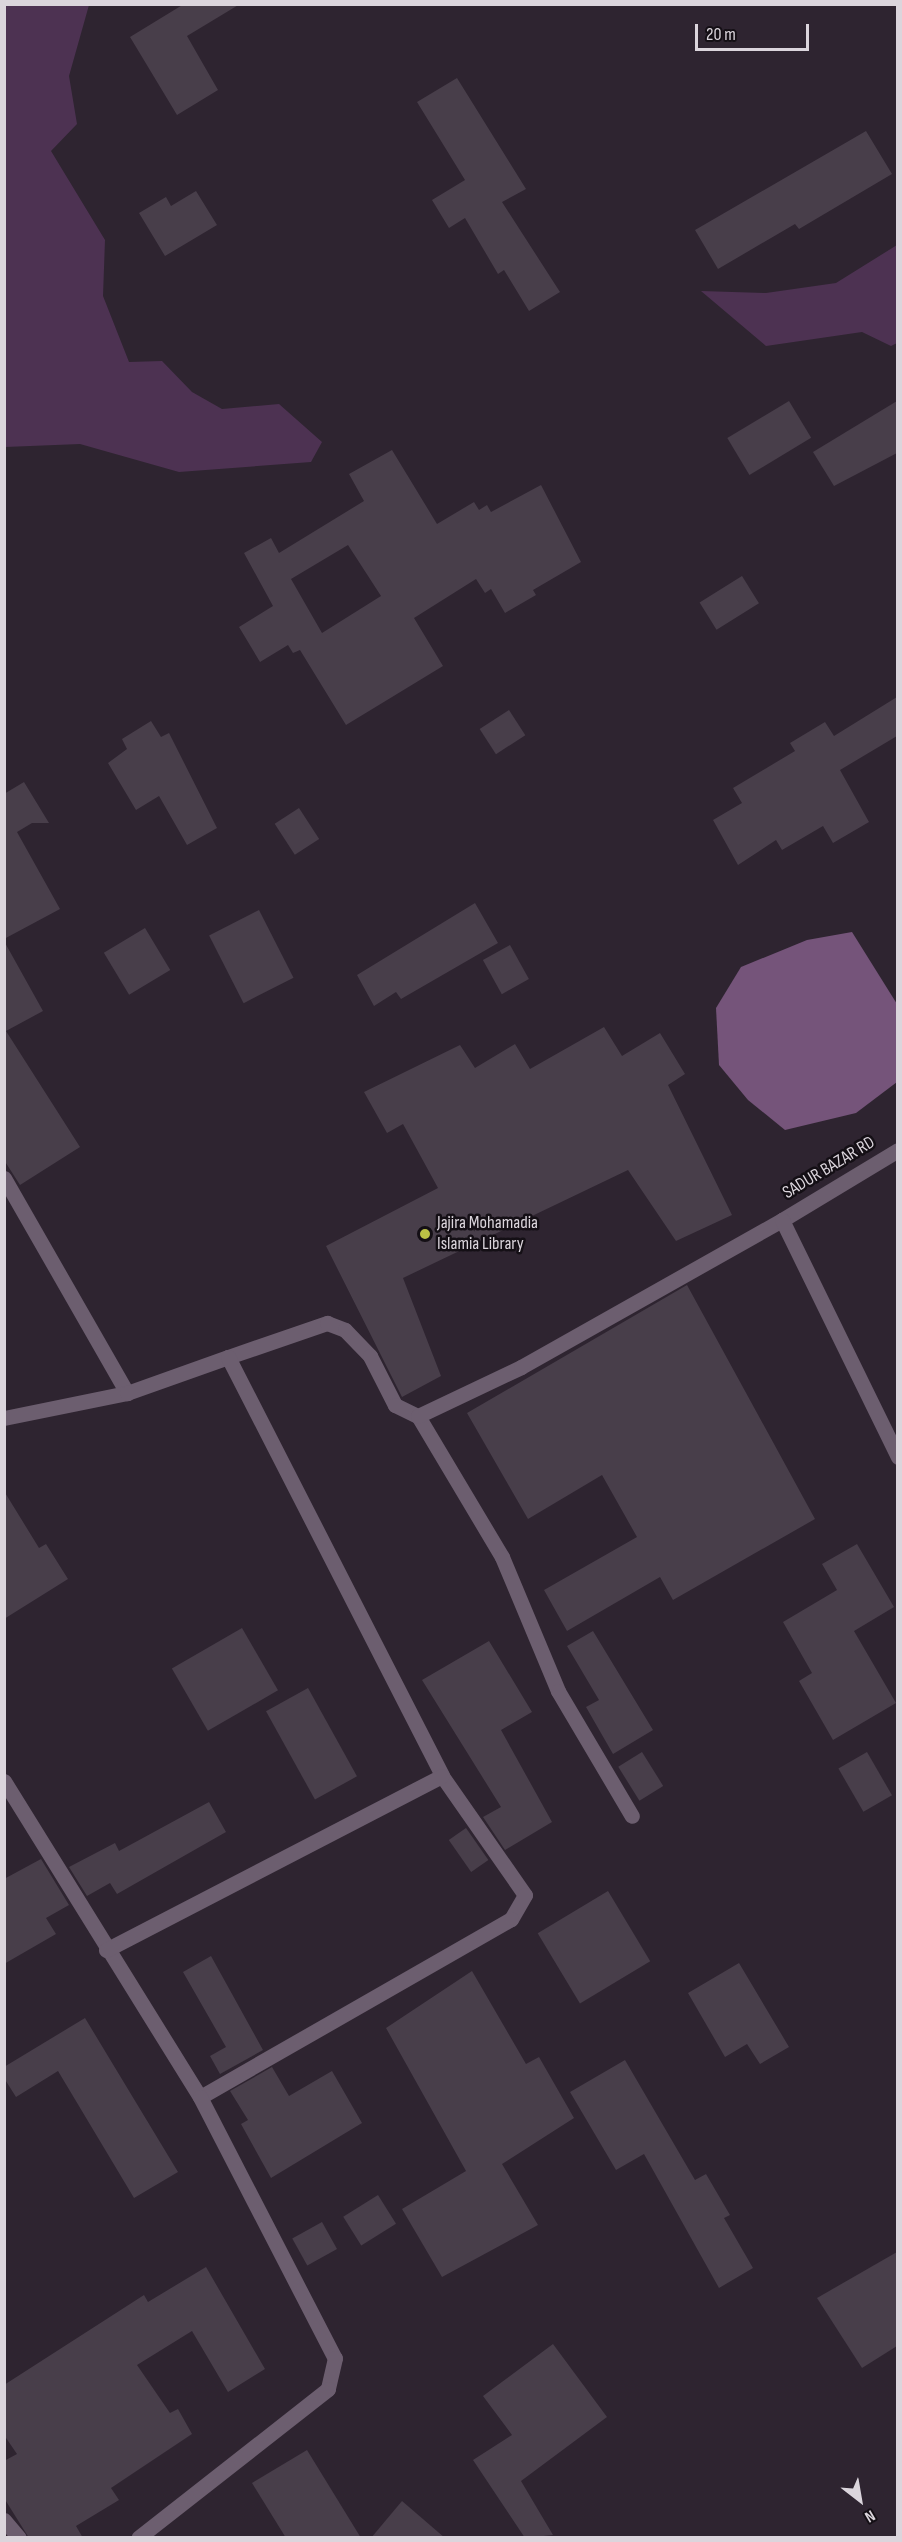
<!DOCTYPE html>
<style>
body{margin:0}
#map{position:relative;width:902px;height:2542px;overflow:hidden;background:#2e2430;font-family:"Sofia Sans Condensed",sans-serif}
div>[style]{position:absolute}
.green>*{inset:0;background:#4d3252}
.water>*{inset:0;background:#75547a}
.building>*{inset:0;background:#483e4a;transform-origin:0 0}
.lane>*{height:15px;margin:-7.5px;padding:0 7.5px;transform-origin:7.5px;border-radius:7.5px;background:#6c5e6f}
.street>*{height:15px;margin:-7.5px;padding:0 7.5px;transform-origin:7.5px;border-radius:7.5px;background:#6c5e6f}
.dots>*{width:16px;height:16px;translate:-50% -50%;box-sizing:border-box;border:3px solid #140f15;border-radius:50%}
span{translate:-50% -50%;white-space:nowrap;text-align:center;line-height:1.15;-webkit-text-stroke:5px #140f15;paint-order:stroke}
.street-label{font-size:18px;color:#dbd5dc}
.poi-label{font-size:18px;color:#dbd5dc}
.left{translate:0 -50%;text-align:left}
.frame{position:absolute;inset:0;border:6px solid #dbd5dc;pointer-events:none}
.north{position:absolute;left:830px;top:2470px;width:60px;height:60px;-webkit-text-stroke:4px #140f15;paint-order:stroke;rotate:149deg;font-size:16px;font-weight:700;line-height:24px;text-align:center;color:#dbd5dc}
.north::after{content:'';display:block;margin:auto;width:21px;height:27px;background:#dbd5dc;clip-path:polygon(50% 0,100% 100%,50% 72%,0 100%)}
.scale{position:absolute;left:695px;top:24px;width:114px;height:27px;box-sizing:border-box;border:3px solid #dbd5dc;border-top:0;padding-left:8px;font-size:18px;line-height:21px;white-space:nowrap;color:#dbd5dc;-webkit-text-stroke:4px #140f15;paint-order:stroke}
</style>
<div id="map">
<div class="green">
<div style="clip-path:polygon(4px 5px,89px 5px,69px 76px,77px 124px,51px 151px,105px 240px,103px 296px,129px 362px,162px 361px,192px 392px,222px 409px,279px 404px,322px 442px,311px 462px,179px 472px,80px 444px,5px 447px)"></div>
<div style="clip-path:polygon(897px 245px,897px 343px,891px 346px,862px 332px,766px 346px,701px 291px,766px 293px,836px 283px)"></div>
</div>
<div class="water">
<div style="clip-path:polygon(852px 932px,897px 1004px,897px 1082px,856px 1113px,785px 1130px,748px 1100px,719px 1065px,716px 1008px,741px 967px,807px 940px)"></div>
</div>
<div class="building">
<div style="clip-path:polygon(184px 4px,240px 4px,187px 36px,218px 90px,177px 115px,130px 37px)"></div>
<div style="clip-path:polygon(457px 78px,526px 189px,502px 202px,560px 292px,529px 311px,504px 270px,498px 274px,465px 218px,449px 228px,432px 200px,465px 180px,417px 102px)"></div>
<div style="clip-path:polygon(866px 131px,892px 174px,799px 229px,795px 224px,718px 269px,695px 230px)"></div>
<div style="clip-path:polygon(196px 191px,217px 225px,165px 256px,139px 213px,166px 197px,171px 206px)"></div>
<div style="left:789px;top:401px;width:43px;height:72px;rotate:59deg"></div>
<div style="clip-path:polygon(897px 401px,897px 453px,834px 486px,813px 452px)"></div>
<div style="clip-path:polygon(evenodd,392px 450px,437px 524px,474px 502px,479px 510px,487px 505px,491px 512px,541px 485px,581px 562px,533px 590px,536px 595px,505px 613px,491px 589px,485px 593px,476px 579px,414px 618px,443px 666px,346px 725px,300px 650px,293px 653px,288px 645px,260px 662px,239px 627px,273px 606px,244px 553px,271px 538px,279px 553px,364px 501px,349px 474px,392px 450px,348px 545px,381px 596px,322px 633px,291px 579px,348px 545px)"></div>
<div style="left:742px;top:576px;width:32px;height:50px;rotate:58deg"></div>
<div style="clip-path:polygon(897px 697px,897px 736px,840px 770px,869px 822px,833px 843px,823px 826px,782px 850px,776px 840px,738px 865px,713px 820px,742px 803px,733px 788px,795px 751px,790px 743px,825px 722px,834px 736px)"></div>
<div style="left:509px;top:710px;width:30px;height:35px;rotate:57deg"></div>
<div style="clip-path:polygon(151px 721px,161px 737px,169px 733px,217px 828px,187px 845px,159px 796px,136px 810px,108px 763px,127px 749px,122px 739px)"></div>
<div style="clip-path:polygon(24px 782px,49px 823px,32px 823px,17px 832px,60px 909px,4px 939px,4px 794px)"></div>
<div style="left:299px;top:808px;width:37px;height:29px;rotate:57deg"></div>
<div style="clip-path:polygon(475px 903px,498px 943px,401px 999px,396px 992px,374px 1006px,357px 975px)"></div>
<div style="left:259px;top:910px;width:76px;height:56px;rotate:63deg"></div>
<div style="left:145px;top:928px;width:49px;height:48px;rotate:59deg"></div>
<div style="clip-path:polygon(4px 941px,43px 1011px,6px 1031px,80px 1147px,20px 1185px,4px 1160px)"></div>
<div style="left:510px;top:945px;width:39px;height:31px;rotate:61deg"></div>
<div style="clip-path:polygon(604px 1027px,622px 1056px,660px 1033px,685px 1074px,668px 1085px,732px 1215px,676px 1241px,628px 1170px,403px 1278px,441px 1376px,402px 1397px,326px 1246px,438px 1188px,403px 1124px,387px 1133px,364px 1092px,460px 1045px,475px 1068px,515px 1044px,530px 1069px)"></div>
<div style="clip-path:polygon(687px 1285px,815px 1519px,673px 1600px,660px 1577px,567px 1631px,544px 1590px,637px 1537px,602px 1475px,528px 1519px,467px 1413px)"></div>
<div style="clip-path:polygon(4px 1491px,39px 1548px,46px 1544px,68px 1579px,4px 1619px)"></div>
<div style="clip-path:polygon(857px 1544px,894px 1607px,854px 1631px,896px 1703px,833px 1740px,799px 1681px,812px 1673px,783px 1622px,837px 1590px,822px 1564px)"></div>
<div style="left:242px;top:1628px;width:72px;height:81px;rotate:60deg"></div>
<div style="clip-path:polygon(593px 1631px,653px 1730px,613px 1754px,586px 1707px,599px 1700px,567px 1646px)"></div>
<div style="clip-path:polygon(489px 1641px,532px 1712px,501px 1730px,552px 1822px,505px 1850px,483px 1817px,501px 1807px,422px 1680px)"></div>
<div style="left:308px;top:1688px;width:101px;height:48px;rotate:61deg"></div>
<div style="left:642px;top:1752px;width:40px;height:28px;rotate:58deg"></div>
<div style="left:867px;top:1752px;width:50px;height:33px;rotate:60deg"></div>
<div style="clip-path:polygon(209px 1802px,226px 1832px,117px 1894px,110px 1883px,87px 1896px,69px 1867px,115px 1843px,119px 1851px)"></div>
<div style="left:466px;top:1828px;width:39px;height:21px;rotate:55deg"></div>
<div style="clip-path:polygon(41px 1859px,69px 1905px,46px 1918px,56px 1934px,4px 1964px,4px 1879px)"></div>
<div style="left:608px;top:1891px;width:82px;height:82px;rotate:59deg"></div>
<div style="clip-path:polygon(211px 1956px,263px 2050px,220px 2074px,210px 2056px,226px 2047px,183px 1972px)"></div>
<div style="clip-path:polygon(739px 1963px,789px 2047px,760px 2064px,747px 2044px,725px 2057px,688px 1993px)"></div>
<div style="clip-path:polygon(472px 1971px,526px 2064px,539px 2057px,574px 2118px,502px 2164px,538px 2225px,442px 2277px,402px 2209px,466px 2171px,386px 2028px)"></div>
<div style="clip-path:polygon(85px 2018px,178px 2172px,134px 2198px,58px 2071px,16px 2097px,4px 2078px,4px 2067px)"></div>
<div style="clip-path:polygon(625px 2060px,695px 2180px,706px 2174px,730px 2215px,724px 2218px,753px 2268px,719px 2288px,644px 2154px,616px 2170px,570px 2092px)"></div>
<div style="clip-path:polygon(272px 2067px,289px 2096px,332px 2071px,362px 2123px,271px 2178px,241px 2124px,248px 2120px,230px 2091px)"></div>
<div style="left:378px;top:2195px;width:34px;height:41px;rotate:58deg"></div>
<div style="left:322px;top:2222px;width:31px;height:34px;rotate:61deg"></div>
<div style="clip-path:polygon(897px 2252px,897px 2346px,862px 2368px,817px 2298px)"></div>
<div style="clip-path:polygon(206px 2267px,265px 2369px,228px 2392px,192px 2331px,137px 2365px,170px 2413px,178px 2409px,192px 2434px,111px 2488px,119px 2500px,76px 2526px,83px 2538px,29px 2538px,4px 2498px,4px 2461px,17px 2454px,4px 2435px,4px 2385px,144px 2295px,148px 2302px)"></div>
<div style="clip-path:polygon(553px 2344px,607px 2417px,521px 2481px,553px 2535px,525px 2538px,473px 2460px,512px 2435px,483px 2396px)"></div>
<div style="clip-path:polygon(307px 2450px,361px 2538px,286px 2538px,252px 2483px)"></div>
<div style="clip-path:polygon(402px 2501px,445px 2538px,371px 2538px)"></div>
</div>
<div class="lane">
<div style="left:4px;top:1178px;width:248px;rotate:60.2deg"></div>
</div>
<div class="street">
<div style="left:782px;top:1220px;width:135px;rotate:-31.1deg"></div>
<div style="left:228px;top:1357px;width:105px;rotate:-19deg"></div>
<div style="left:327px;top:1323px;width:19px;rotate:21deg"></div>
<div style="left:345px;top:1330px;width:36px;rotate:46deg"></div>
<div style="left:370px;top:1356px;width:55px;rotate:63deg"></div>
<div style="left:395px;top:1405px;width:25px;rotate:26deg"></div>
<div style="left:418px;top:1416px;width:164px;rotate:59.2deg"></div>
<div style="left:502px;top:1557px;width:145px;rotate:67.3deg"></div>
<div style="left:558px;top:1691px;width:145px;rotate:59.4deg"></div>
<div style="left:418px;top:1416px;width:114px;rotate:-25.4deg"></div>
<div style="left:521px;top:1367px;width:300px;rotate:-29.4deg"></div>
<div style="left:782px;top:1220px;width:264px;rotate:63.9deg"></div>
<div style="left:4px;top:1418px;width:126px;rotate:-11.5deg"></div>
<div style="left:127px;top:1393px;width:107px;rotate:-19.6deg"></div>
<div style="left:228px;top:1357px;width:470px;rotate:62.9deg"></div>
<div style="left:442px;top:1776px;width:145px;rotate:55.1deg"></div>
<div style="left:525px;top:1895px;width:28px;rotate:120deg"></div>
<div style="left:511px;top:1919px;width:358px;rotate:150.2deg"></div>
<div style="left:4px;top:1781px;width:372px;rotate:58.2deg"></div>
<div style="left:200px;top:2097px;width:294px;rotate:62.7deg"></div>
<div style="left:335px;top:2358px;width:32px;rotate:103deg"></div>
<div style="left:328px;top:2389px;width:241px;rotate:141.9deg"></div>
<div style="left:106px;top:1950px;width:378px;rotate:-27.4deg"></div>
<div style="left:4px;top:2520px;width:23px;rotate:50deg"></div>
</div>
<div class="dots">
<div style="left:425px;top:1234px;background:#bbc045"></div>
</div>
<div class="street-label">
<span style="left:829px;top:1168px;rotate:-31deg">SADUR BAZAR RD</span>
</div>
<div class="poi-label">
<span class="left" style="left:437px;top:1234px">Jajira Mohamadia<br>Islamia Library</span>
</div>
<div class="frame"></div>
<div class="north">N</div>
<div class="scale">20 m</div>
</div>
